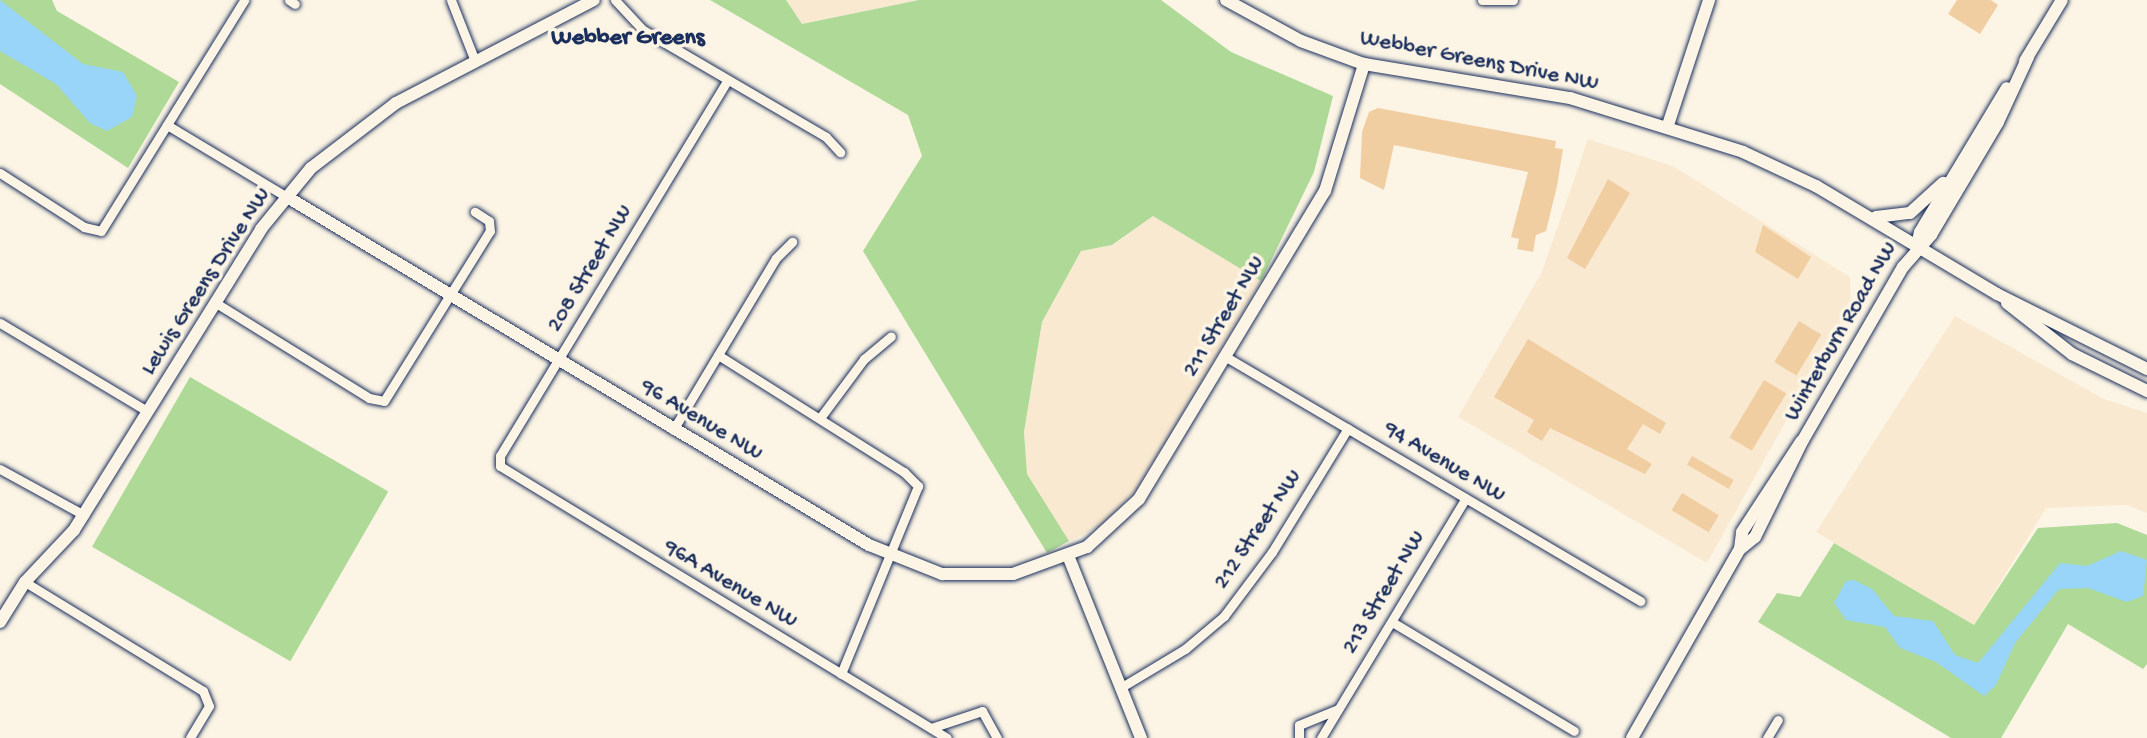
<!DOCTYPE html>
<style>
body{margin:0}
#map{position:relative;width:2147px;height:738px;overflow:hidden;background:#fcf5e5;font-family:"Gochi Hand",sans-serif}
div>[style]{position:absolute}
.built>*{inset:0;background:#f9e9d1}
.green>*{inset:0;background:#aed997;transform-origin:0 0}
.water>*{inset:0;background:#99d4f9}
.building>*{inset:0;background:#f1cea2;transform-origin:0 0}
.roads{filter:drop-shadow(0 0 2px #1b2f5e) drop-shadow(0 0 2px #1b2f5e)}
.street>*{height:9px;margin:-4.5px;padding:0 4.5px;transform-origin:4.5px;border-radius:4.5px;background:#fcf5e5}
.secondary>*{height:12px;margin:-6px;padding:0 6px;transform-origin:6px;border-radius:6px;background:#fcf5e5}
span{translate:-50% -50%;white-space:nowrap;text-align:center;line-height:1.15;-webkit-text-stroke:7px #fcf5e5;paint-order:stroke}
.street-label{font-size:23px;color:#1b2f5e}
.neighbourhood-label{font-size:24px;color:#1b2f5e;font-weight:700}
</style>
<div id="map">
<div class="built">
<div style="clip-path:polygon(786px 0,919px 0,801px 24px)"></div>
<div style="clip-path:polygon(1588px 139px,1673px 166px,1850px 277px,1851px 309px,1841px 336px,1802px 392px,1707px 563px,1458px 417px,1542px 272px)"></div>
<div style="clip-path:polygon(1153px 216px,1261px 281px,1136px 490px,1100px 526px,1069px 541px,1027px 474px,1024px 432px,1042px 322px,1081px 251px,1113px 245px)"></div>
<div style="clip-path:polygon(1955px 316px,2104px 399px,2147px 413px,2147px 513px,2127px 505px,2046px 508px,1974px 625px,1816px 532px)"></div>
</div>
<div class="green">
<div style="clip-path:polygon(0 0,52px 0,57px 11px,179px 82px,128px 168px,0 84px)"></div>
<div style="clip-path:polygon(710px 0,786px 0,802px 24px,919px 0,1161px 0,1231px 52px,1333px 96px,1314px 172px,1261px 281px,1153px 216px,1112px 245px,1081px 251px,1042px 322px,1024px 432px,1027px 474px,1069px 541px,1047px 553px,863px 251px,922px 156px,908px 115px)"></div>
<div style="left:190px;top:377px;width:229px;height:196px;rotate:30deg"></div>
<div style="clip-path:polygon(2117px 523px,2147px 535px,2147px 664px,2143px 669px,2068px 624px,2001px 738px,1951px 738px,1758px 622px,1777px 593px,1800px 597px,1834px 543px,1974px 625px,2038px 528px)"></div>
</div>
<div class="water">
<div style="clip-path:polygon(0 0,83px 64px,123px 72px,137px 96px,132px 117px,107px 131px,90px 123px,56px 84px,0 51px)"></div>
<div style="clip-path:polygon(2121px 551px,2147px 560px,2143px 596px,2127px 602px,2088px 588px,2059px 589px,2015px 643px,1996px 685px,1984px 696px,1936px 662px,1900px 648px,1885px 627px,1846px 620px,1834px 603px,1846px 581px,1854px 580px,1872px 589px,1894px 616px,1933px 621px,1955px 655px,1978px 663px,2060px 563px,2087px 566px)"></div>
</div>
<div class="building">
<div style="clip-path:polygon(1957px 0,1991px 0,1998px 5px,1980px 34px,1948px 14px)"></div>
<div style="clip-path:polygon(1378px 108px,1556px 141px,1555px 148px,1563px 149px,1557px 186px,1546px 231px,1536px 235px,1533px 252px,1517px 249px,1519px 239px,1511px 237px,1528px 172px,1394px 145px,1384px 190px,1360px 178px,1362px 132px,1369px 112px)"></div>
<div style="clip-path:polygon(1608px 179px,1630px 193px,1585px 269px,1567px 258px)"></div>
<div style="clip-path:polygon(1763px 225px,1811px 257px,1798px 279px,1755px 252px)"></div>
<div style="left:1799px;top:321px;width:26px;height:48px;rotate:31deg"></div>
<div style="clip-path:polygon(1528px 339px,1666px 423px,1660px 434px,1643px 424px,1627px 449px,1652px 464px,1645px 474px,1550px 428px,1542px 441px,1527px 432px,1534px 420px,1494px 397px)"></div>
<div style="left:1764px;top:380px;width:26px;height:67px;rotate:31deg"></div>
<div style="left:1692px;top:456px;width:48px;height:10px;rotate:30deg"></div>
<div style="left:1682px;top:493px;width:43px;height:20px;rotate:31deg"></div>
</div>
<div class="roads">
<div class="street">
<div style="left:289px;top:0;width:7px;rotate:34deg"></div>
<div style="left:451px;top:0;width:66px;rotate:68.5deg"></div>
<div style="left:615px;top:0;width:41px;rotate:47deg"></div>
<div style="left:643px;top:30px;width:212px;rotate:30.3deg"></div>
<div style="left:826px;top:137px;width:21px;rotate:47deg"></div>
<div style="left:1482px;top:0;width:31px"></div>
<div style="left:727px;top:81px;width:438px;rotate:121.2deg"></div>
<div style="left:500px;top:456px;width:10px;rotate:90deg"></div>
<div style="left:500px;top:466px;width:523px;rotate:31.32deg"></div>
<div style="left:167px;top:125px;width:140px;rotate:31deg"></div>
<div style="left:0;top:173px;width:100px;rotate:32.7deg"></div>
<div style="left:84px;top:227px;width:17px;rotate:13deg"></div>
<div style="left:101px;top:231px;width:272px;rotate:-58.2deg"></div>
<div style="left:216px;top:303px;width:180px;rotate:31.8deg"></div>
<div style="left:369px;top:398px;width:15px;rotate:11deg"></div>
<div style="left:384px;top:401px;width:200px;rotate:-58.1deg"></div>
<div style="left:490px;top:231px;width:10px;rotate:-96deg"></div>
<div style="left:489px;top:221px;width:17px;rotate:-147deg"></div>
<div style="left:0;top:323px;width:171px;rotate:30.9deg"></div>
<div style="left:718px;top:355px;width:220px;rotate:32.2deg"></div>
<div style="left:904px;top:472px;width:20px;rotate:45deg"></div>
<div style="left:918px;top:486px;width:203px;rotate:112.3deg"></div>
<div style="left:1226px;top:357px;width:481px;rotate:30.5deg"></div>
<div style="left:820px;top:418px;width:74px;rotate:-53.3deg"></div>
<div style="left:864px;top:359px;width:35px;rotate:-40deg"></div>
<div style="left:673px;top:430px;width:200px;rotate:-59.1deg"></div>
<div style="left:776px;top:258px;width:23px;rotate:-45deg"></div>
<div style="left:0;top:469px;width:96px;rotate:28.7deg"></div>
<div style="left:25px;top:582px;width:209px;rotate:31.5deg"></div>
<div style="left:203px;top:691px;width:16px;rotate:68deg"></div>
<div style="left:209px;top:706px;width:37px;rotate:121deg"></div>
<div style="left:1392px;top:622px;width:212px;rotate:30.9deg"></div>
<div style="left:1120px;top:688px;width:76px;rotate:-31deg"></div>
<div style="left:1185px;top:649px;width:51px;rotate:-40.2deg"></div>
<div style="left:1224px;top:616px;width:80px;rotate:-53.1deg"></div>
<div style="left:1272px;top:552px;width:145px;rotate:-58.5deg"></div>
<div style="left:931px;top:728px;width:54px;rotate:-18.4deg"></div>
<div style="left:982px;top:711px;width:31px;rotate:61deg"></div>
<div style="left:1299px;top:738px;width:13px;rotate:-90deg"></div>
<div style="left:1299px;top:725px;width:42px;rotate:-22.3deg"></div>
<div style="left:1321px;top:738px;width:280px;rotate:-58.9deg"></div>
<div style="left:1767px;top:738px;width:21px;rotate:-59deg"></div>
</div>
<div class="secondary">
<div style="left:1226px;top:0;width:85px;rotate:28.7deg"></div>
<div style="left:1301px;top:41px;width:67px;rotate:20.1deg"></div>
<div style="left:1364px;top:64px;width:209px;rotate:9.4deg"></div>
<div style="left:1570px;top:98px;width:181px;rotate:17.3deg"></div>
<div style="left:1743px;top:152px;width:81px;rotate:25deg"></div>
<div style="left:1816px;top:186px;width:211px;rotate:30.8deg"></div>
<div style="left:1997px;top:294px;width:168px;rotate:26.6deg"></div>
<div style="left:2025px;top:61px;width:71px;rotate:-58.8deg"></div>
<div style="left:1668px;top:125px;width:132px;rotate:-71.8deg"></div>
<div style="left:287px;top:197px;width:678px;rotate:30.88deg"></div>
<div style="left:869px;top:545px;width:79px;rotate:21.7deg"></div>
<div style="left:942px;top:574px;width:71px"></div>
<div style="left:1013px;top:574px;width:79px;rotate:-20deg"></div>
<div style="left:1087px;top:547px;width:71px;rotate:-42.7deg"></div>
<div style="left:1139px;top:499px;width:360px;rotate:-58.9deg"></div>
<div style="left:1325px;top:191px;width:133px;rotate:-72.9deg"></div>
<div style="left:1876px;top:217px;width:34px;rotate:-7deg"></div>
<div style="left:1910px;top:213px;width:45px;rotate:-42.3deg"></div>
<div style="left:1917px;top:245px;width:13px;rotate:-77deg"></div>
<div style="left:1920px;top:232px;width:168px;rotate:-58.9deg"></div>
<div style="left:2007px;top:303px;width:83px;rotate:38.1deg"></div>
<div style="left:2072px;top:354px;width:84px;rotate:26.3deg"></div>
<div style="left:1740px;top:549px;width:19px;rotate:-39deg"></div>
<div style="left:1755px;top:537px;width:108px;rotate:-63.7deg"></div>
<div style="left:1803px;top:440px;width:200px;rotate:-60deg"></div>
<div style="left:1903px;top:267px;width:43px;rotate:-48.8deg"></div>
<div style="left:1931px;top:235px;width:131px;rotate:-59.3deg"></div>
<div style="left:1998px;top:122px;width:72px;rotate:-65.2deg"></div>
<div style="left:1069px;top:558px;width:194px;rotate:68.2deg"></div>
<div style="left:0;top:622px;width:47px;rotate:-58deg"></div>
<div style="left:25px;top:582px;width:71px;rotate:-46.7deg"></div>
<div style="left:74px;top:530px;width:354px;rotate:-58.1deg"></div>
<div style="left:261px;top:229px;width:79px;rotate:-50.7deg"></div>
<div style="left:311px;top:168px;width:107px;rotate:-37.4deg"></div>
<div style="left:396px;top:103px;width:223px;rotate:-27.5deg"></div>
<div style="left:1632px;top:738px;width:218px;rotate:-60.3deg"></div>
<div style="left:1740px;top:549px;width:17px;rotate:-83deg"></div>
<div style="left:1742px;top:532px;width:108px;rotate:-56.8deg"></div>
</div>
</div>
<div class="street-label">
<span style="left:1479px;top:62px;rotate:11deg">Webber Greens Drive NW</span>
<span style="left:591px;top:269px;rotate:-59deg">208 Street NW</span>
<span style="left:207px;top:282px;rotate:-57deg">Lewis Greens Drive NW</span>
<span style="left:1225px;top:317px;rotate:-59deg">211 Street NW</span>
<span style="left:1842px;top:332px;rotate:-60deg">Winterburn Road NW</span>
<span style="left:701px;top:421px;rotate:31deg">96 Avenue NW</span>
<span style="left:1444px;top:463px;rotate:31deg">94 Avenue NW</span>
<span style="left:1259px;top:530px;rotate:-56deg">212 Street NW</span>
<span style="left:730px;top:585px;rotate:31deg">96A Avenue NW</span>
<span style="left:1385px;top:593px;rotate:-59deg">213 Street NW</span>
</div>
<div class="neighbourhood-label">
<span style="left:628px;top:39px">Webber Greens</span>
</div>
</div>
